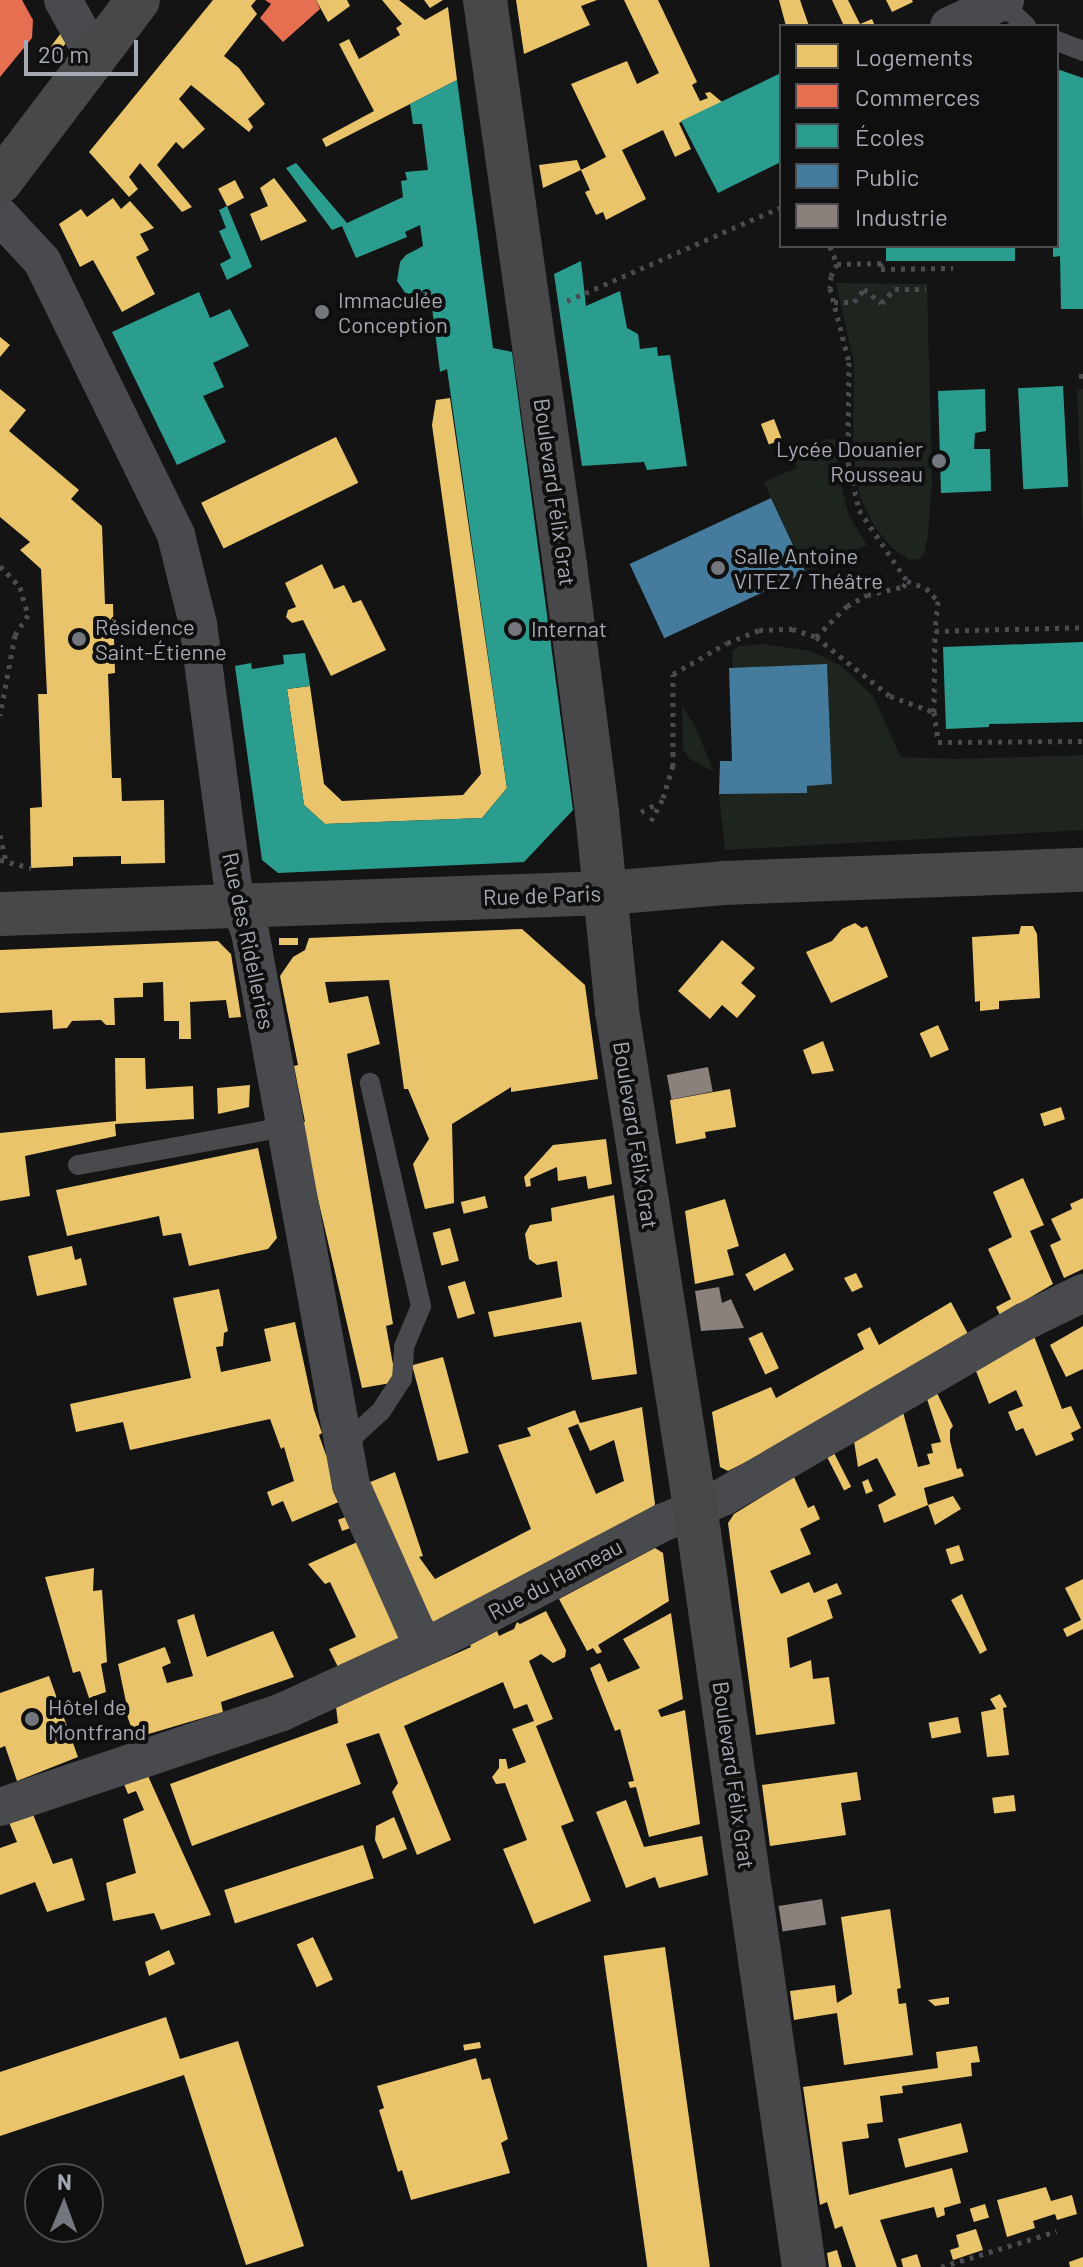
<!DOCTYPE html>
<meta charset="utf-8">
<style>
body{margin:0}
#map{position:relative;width:1083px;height:2267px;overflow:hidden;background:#141415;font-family:Barlow,sans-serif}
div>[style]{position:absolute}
.green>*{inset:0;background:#1e251f}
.homes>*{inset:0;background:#e9c46a;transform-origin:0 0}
.shops>*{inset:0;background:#e76f51}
.schools>*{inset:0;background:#2a9d8f;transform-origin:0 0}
.public>*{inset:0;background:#457b9d;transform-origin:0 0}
.industry>*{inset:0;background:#8a817c;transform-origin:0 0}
.path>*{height:5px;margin-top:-2.5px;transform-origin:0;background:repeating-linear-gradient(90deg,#4a4b4f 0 4px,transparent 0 10px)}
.lane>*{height:20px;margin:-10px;padding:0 10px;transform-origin:10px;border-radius:10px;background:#494a4d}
.street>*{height:38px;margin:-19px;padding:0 19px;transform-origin:19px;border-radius:19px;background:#494a4d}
.secondary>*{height:44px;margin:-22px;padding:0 22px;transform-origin:22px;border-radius:22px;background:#48484b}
.dots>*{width:22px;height:22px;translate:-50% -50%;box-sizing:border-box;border:4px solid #0f0f10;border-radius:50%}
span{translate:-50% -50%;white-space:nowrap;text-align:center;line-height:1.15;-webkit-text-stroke:8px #0f0f10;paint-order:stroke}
.poi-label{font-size:22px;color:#a6aab5}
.left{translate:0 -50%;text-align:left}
.right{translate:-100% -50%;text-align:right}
.street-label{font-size:22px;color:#a6aab5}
.legend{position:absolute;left:779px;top:24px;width:280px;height:224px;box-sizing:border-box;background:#0f0f10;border:2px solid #4b4d52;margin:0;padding:10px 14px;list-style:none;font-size:24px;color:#a6aab5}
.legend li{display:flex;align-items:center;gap:16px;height:40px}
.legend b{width:40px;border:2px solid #4b4d52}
.north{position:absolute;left:24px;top:2163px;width:80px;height:80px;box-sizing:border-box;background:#0f0f10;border:2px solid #4b4d52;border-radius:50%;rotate:1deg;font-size:22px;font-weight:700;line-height:32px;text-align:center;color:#a6aab5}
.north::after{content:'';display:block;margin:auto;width:28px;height:36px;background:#73767d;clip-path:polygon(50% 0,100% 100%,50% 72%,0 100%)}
.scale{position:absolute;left:24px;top:40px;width:114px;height:36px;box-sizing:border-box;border:4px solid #a6aab5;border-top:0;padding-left:10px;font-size:24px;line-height:28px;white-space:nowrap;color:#a6aab5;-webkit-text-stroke:6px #0f0f10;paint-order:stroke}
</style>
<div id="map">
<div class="green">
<div style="clip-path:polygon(836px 283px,927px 284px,932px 480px,928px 536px,924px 554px,919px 559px,910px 560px,891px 547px,875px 527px,860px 497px,853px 448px,854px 363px)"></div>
<div style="clip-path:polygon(1077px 389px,1083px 389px,1083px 535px)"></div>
<div style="clip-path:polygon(828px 439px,838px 439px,838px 473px,849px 516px,867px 545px,806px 572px,764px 482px,797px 468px,792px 455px)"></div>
<div style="clip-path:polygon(762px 644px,811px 651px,841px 666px,873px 696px,901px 757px,958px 759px,1083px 755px,1083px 830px,725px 850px,719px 794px,832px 784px,827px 665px,733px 668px,732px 651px,739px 646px)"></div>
<div style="clip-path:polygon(682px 706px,695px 726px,714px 772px,690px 759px,683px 750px)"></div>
</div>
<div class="homes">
<div style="clip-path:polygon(213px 0,256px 0,251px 6px,257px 14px,224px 56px,239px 68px,265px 104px,248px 119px,253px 127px,249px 132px,191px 85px,179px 99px,205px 129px,183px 149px,176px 142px,157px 165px,192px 207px,182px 212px,140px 163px,129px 177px,138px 189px,129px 197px,89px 152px)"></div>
<div style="clip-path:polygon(316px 0,347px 0,350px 6px,328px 22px)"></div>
<div style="clip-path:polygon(382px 0,399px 0,425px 20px,448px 7px,457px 80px,326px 147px,322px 139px,374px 111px,339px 44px,349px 39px,359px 59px,400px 35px,396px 28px,402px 24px)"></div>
<div style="clip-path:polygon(424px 0,443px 0,430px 8px)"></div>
<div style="clip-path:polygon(516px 0,597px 0,581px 6px,590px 25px,524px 54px)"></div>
<div style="clip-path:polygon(624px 0,658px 0,697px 82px,692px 85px,700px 101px,708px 98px,705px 93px,710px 92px,722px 102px,679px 123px,691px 149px,675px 157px,663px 130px,622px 150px,646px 199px,606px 220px,603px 212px,596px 215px,585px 192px,590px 190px,581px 170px,606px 157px,571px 84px,627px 61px,637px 84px,659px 73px)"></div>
<div style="clip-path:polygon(779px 0,800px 0,809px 26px,786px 26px)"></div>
<div style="clip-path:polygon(832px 0,848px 0,860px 24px,872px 19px,875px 26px,844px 26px)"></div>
<div style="clip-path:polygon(886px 0,912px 0,913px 2px,892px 12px)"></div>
<div style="left:61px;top:33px;width:10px;height:26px;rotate:37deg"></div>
<div style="clip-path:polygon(577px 160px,581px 170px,543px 188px,539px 165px)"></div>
<div style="clip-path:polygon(274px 178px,307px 221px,261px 241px,250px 214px,268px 206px,260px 188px)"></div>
<div style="left:235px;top:180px;width:20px;height:19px;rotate:63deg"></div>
<div style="clip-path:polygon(113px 198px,121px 209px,130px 201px,154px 228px,140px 234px,149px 250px,136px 257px,155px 294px,122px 312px,93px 260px,80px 267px,59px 224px,81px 209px,87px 217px)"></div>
<div style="clip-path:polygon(0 337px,10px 345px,0 357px)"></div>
<div style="clip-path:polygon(0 389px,26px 410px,9px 431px,79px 490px,71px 499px,102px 526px,105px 604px,113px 604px,115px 673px,108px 674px,112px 778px,121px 778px,122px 801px,164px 800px,165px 863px,121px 864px,121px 856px,73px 857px,73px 866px,31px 868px,30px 808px,42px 807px,38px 694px,47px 694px,41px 569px,20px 550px,30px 542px,0 517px)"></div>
<div style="clip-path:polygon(450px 398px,507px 788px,482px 818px,325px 824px,304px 805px,287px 689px,310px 686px,324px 784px,342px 801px,463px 795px,481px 774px,432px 425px,436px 400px)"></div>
<div style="left:774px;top:419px;width:22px;height:14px;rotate:69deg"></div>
<div style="left:336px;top:437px;width:51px;height:150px;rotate:64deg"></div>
<div style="clip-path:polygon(322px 564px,334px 589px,344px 585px,353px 603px,361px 600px,386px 650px,331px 676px,303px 620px,292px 623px,286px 617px,288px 610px,296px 607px,285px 583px)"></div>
<div style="clip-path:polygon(855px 923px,862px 928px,867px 926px,888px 977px,831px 1003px,806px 952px,832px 941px,842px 929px)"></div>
<div style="clip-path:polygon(1021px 926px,1033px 926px,1037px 934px,1040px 998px,999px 1001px,999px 1009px,980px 1011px,980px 1001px,975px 1002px,972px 937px,1019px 934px)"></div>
<div style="clip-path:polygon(522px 929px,585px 985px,598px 1079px,511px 1092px,511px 1087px,452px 1124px,454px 1203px,425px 1209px,413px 1164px,429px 1139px,408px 1089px,404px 1089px,389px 980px,325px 982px,329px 1003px,368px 996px,380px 1044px,347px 1054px,393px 1324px,386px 1326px,394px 1370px,391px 1383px,362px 1388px,300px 1122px,305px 1122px,294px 1066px,298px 1065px,280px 976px,293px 957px,305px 950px,309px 938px)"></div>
<div style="left:298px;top:938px;width:7px;height:19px;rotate:90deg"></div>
<div style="clip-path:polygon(722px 940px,755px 968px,741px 983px,756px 996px,737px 1018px,722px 1005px,710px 1019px,678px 991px)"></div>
<div style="clip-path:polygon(218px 941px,231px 954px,241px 1017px,229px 1018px,226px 1000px,190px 1002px,191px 1039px,179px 1039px,179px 1021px,164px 1021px,163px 982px,143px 983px,143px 997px,114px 998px,115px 1025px,106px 1025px,101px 1020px,72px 1021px,67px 1028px,53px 1029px,52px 1010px,0 1013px,0 950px)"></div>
<div style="left:938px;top:1025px;width:27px;height:20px;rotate:66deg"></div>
<div style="clip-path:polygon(823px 1041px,834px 1071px,812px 1074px,803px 1050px)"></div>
<div style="clip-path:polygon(115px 1058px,145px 1058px,146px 1089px,193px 1086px,194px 1119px,115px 1124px,116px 1136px,25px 1156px,30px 1196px,0 1201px,0 1133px,116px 1121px)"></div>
<div style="clip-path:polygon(250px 1085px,249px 1107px,218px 1114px,217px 1088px)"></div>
<div style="clip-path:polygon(730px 1089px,736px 1127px,705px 1132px,706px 1138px,676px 1144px,670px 1100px)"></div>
<div style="left:1061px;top:1107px;width:13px;height:22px;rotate:72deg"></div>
<div style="clip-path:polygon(606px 1139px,612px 1184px,588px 1189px,586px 1176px,558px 1181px,557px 1167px,530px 1179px,531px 1186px,526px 1187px,524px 1177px,553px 1145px)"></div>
<div style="clip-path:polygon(258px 1148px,277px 1238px,268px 1249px,189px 1266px,181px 1233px,163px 1236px,159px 1216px,67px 1236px,56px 1190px)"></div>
<div style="clip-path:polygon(1023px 1178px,1044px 1225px,1030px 1231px,1053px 1284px,1000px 1315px,996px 1307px,1011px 1299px,988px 1249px,1012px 1237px,993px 1192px)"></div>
<div style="clip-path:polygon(614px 1195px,637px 1374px,592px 1380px,581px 1322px,494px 1337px,488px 1312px,562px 1297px,557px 1261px,537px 1265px,529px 1259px,525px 1234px,530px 1225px,552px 1221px,551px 1208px)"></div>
<div style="left:485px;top:1196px;width:12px;height:25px;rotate:76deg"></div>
<div style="clip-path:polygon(1083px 1198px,1083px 1269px,1064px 1278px,1050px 1245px,1061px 1240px,1051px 1219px,1072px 1209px,1070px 1204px)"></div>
<div style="clip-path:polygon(725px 1199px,739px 1246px,727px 1250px,734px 1275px,695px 1284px,685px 1211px)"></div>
<div style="left:450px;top:1228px;width:34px;height:18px;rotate:75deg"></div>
<div style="clip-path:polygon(72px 1246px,75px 1260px,81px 1258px,87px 1285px,37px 1296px,28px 1256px)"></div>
<div style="left:785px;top:1253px;width:19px;height:45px;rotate:62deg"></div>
<div style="clip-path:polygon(856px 1273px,863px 1287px,852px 1292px,844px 1278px)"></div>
<div style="left:465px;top:1281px;width:34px;height:18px;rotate:73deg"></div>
<div style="clip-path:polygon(219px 1289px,228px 1331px,224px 1333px,223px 1346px,216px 1347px,221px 1372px,271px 1361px,264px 1329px,295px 1322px,314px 1410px,322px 1433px,319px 1435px,326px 1455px,331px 1453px,348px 1498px,292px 1522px,283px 1501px,272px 1506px,267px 1492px,294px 1481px,284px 1447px,281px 1449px,270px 1419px,130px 1450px,123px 1422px,76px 1432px,70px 1404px,191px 1378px,173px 1298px)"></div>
<div style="clip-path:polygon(951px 1302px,968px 1334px,794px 1438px,728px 1471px,720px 1467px,712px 1412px,771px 1387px,776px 1398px,864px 1349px,857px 1334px,870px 1327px,879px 1345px)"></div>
<div style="clip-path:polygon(1083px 1326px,1083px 1369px,1066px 1377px,1050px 1345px)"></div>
<div style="left:762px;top:1332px;width:40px;height:15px;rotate:65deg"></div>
<div style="clip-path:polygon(1034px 1336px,1062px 1409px,1071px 1406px,1081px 1428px,1071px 1433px,1074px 1440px,1036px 1456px,1023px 1428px,1016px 1431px,1008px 1412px,1023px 1406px,1016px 1390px,989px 1404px,976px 1371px)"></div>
<div style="left:443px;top:1357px;width:99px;height:32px;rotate:75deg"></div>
<div style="clip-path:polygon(937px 1393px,953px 1426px,950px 1430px,950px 1441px,957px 1469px,961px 1468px,964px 1476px,924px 1488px,928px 1505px,884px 1523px,878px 1505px,896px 1495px,877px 1458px,858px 1467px,854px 1441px,903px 1412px,918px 1467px,930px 1464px,927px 1454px,933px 1453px,931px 1444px,941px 1442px,927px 1399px)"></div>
<div style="clip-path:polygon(evenodd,642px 1407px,655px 1504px,652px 1512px,434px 1623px,396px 1571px,363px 1485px,395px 1472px,423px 1556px,419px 1557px,435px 1579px,531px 1529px,498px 1445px,531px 1436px,527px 1428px,575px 1410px,580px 1423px,642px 1407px,578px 1424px,590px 1451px,614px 1440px,624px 1481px,596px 1494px,568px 1428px,578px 1424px)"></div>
<div style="left:834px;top:1453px;width:38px;height:8px;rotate:63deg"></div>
<div style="clip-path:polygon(794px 1477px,808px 1508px,814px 1505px,820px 1519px,800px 1529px,811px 1554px,770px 1571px,781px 1594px,809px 1582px,814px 1593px,837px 1583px,842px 1594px,827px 1600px,833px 1618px,787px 1638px,790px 1668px,811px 1660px,813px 1679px,829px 1677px,835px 1724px,756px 1735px,728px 1523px,734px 1514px)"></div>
<div style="clip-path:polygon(868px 1479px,873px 1491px,866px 1494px,862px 1482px)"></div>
<div style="clip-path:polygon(953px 1496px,961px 1509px,935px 1525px,928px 1505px)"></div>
<div style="left:354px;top:1514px;width:12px;height:17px;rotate:70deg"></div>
<div style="clip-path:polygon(364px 1539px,407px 1637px,340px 1671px,329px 1649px,356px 1637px,330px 1582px,325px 1584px,308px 1564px)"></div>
<div style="left:959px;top:1545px;width:16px;height:14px;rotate:72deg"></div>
<div style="clip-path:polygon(655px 1548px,663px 1553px,669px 1601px,598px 1645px,602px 1652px,597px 1654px,593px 1648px,587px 1651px,559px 1599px)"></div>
<div style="clip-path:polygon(94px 1568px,93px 1591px,102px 1590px,107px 1662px,101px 1664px,106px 1692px,89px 1698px,80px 1671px,73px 1673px,45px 1577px)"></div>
<div style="clip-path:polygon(1083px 1579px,1083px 1629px,1067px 1637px,1063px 1629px,1081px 1620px,1065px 1588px)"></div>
<div style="clip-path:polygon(962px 1594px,987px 1650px,980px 1654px,951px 1600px)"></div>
<div style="clip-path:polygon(546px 1611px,566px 1650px,565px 1657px,553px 1663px,541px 1654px,529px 1661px,553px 1719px,536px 1726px,574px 1821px,561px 1826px,591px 1901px,534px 1924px,503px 1849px,527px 1840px,505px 1783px,496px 1784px,492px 1777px,499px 1768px,499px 1759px,506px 1759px,508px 1769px,526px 1762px,512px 1729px,534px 1721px,527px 1704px,514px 1709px,503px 1682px,404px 1726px,451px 1840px,417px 1855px,392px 1792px,398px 1783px,379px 1733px,346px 1744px,361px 1784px,192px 1846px,170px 1784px,338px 1723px,336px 1707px,471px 1647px,470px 1645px,497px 1631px,499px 1636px,514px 1629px,517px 1622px,520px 1624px)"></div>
<div style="clip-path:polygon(671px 1613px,683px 1699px,658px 1710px,661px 1717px,685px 1710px,700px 1824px,649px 1837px,636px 1787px,630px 1788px,628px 1782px,634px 1781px,620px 1729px,615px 1731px,590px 1668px,600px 1663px,608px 1682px,640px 1668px,623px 1639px)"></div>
<div style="clip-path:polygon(194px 1614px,207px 1657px,273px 1631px,294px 1677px,221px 1702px,223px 1712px,135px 1738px,123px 1704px,126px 1702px,118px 1664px,165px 1647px,171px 1663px,162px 1667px,167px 1683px,193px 1676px,177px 1620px)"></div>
<div style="clip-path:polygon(49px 1676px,78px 1757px,17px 1781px,5px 1746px,0 1748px,0 1693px)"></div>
<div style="clip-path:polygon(1000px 1694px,1007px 1707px,1003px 1708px,1009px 1755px,987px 1757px,981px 1712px,996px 1709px,990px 1699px)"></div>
<div style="left:958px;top:1717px;width:16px;height:30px;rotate:79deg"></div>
<div style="clip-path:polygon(857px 1772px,861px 1800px,841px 1803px,846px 1835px,770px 1846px,762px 1785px)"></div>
<div style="clip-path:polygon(148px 1776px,211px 1915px,161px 1930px,154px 1913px,113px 1921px,106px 1883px,136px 1873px,123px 1819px,144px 1810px,136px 1791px,128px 1794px,124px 1784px)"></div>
<div style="left:1014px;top:1795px;width:16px;height:22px;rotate:83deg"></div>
<div style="clip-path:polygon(626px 1800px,644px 1847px,702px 1836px,708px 1875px,659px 1888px,655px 1877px,626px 1888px,596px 1812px)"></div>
<div style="clip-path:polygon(32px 1812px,53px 1864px,72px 1858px,85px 1900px,47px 1912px,35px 1882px,0 1895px,0 1848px,17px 1842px,8px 1820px)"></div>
<div style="clip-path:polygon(394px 1817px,407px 1849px,383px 1859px,375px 1840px,376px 1826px)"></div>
<div style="left:363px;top:1845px;width:35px;height:146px;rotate:72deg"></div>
<div style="clip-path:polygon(890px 1909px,901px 1988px,897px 1989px,899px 2004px,906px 2003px,913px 2055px,844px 2065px,837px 2013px,794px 2020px,790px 1991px,835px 1985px,837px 2003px,852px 1994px,841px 1917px)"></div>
<div style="left:313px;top:1937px;width:47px;height:18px;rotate:65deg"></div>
<div style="left:665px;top:1947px;width:323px;height:62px;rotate:82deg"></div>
<div style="clip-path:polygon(169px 1950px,175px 1964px,149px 1976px,145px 1962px)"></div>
<div style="clip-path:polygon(949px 1997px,949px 2004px,935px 2006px,928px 2000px)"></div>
<div style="clip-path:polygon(166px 2017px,180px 2059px,238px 2041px,304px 2246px,246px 2265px,184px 2075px,0 2136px,0 2072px)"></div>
<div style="left:480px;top:2042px;width:6px;height:17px;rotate:81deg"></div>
<div style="clip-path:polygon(977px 2046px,980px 2062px,971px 2063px,972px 2076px,902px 2086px,903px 2093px,880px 2096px,883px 2122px,867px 2124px,869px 2138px,842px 2142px,849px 2195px,952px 2168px,961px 2203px,944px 2208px,945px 2215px,937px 2218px,934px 2207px,880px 2220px,897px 2267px,856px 2267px,842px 2226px,835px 2229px,827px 2202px,820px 2205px,803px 2087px,938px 2068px,936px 2052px)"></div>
<div style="clip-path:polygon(476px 2058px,482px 2080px,490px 2078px,508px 2139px,501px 2143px,510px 2173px,411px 2200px,402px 2170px,398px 2172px,379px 2110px,384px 2108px,377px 2086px)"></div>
<div style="left:961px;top:2123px;width:30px;height:65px;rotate:76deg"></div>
<div style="clip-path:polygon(1046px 2187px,1051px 2201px,1072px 2195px,1077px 2214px,1057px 2220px,1055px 2214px,1033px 2221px,1035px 2228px,1007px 2237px,997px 2200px)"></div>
<div style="left:985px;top:2204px;width:14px;height:16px;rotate:73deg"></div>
<div style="clip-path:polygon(976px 2229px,983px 2250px,953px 2260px,950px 2250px,959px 2247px,956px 2235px)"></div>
<div style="clip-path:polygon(837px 2250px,842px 2267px,829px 2267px,827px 2253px)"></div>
<div style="clip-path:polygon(917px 2254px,921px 2267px,903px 2267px,901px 2259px)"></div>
<div style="clip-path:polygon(1083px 2257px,1083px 2267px,1070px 2267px,1069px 2262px)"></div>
</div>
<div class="shops">
<div style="clip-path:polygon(0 0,22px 0,33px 20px,32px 38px,0 77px)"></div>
<div style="clip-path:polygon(265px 0,316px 0,320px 9px,283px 42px,260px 18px,271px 4px)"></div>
</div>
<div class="schools">
<div style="clip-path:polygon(1057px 69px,1083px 78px,1083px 309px,1061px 309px,1060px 256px,1053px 257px,1053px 246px,1057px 246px)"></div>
<div style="clip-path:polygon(781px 73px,781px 162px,718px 193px,681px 121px)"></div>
<div style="clip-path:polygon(457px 80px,493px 348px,512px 352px,573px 810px,524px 862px,278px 873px,262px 860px,235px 666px,251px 663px,252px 669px,284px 664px,283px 655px,305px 653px,310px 686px,287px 689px,304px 805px,325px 824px,482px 818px,507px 788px,447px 369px,440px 372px,432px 307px,413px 304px,397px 281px,400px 262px,406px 255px,423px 246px,420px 225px,405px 232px,407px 237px,356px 258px,342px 226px,332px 230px,286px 168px,296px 163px,347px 223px,403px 197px,401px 181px,407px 180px,405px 172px,428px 170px,422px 124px,413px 124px,410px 104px)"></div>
<div style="clip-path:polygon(227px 206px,252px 267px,227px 280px,220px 264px,231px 258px,219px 231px,226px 228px,219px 210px)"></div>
<div style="left:886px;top:246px;width:129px;height:15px"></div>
<div style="clip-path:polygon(581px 261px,586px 306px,620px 291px,627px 328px,638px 334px,640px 349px,657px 347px,658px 356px,670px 355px,687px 466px,647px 470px,644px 462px,582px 466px,554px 274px)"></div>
<div style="clip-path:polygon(199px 292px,210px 318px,230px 309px,249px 346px,213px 363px,224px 387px,203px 396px,226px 442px,177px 465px,112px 332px)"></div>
<div style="left:1063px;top:386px;width:101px;height:45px;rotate:87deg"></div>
<div style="clip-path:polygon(985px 389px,986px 431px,975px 433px,974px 449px,990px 449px,991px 491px,941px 493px,938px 391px)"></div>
<div style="clip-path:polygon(1083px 642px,1083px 722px,989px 724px,989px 727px,946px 729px,943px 647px)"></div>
</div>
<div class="public">
<div style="left:771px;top:498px;width:82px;height:156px;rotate:65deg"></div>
<div style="clip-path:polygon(827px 664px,832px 784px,807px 786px,807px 793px,719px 794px,720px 761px,732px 761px,729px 668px)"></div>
</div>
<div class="industry">
<div style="left:708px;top:1067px;width:25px;height:42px;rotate:79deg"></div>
<div style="clip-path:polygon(719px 1287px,722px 1303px,731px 1299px,744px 1328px,701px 1331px,695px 1291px)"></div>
<div style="left:822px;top:1899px;width:26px;height:44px;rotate:81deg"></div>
</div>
<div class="path">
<div style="left:830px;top:246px;width:19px;rotate:69deg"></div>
<div style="left:837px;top:264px;width:44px;rotate:-1.3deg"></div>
<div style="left:881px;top:263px;width:6px;rotate:90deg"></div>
<div style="left:881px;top:269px;width:72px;rotate:-0.8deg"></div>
<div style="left:837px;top:264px;width:13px;rotate:117deg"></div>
<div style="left:831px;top:276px;width:12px;rotate:95deg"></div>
<div style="left:830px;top:288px;width:76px;rotate:75.6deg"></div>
<div style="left:849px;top:362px;width:100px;rotate:90.6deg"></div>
<div style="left:848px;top:462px;width:49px;rotate:77.1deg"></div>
<div style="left:859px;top:510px;width:86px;rotate:55.9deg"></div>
<div style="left:567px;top:301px;width:234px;rotate:-23.7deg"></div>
<div style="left:834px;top:302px;width:20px"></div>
<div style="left:854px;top:302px;width:16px;rotate:-52deg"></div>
<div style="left:864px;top:289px;width:22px;rotate:39deg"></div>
<div style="left:881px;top:303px;width:20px;rotate:-45deg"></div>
<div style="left:895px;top:289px;width:31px"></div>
<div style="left:1079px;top:376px;width:4px"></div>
<div style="left:0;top:566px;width:29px;rotate:46deg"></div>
<div style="left:20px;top:587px;width:29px;rotate:74deg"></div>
<div style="left:28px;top:615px;width:24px;rotate:123deg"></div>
<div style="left:15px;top:635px;width:82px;rotate:100.5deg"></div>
<div style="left:816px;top:637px;width:44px;rotate:-45deg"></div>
<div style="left:847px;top:606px;width:23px;rotate:-29deg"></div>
<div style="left:867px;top:595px;width:37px;rotate:-13deg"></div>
<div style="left:903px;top:587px;width:7px;rotate:-56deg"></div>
<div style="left:907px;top:581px;width:20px;rotate:20deg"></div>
<div style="left:926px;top:588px;width:18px;rotate:47deg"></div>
<div style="left:938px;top:601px;width:30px;rotate:96deg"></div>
<div style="left:934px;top:712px;width:81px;rotate:-89.3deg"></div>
<div style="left:935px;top:631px;width:148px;rotate:-1.5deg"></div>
<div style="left:641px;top:812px;width:18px;rotate:-27deg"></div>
<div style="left:651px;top:821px;width:26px;rotate:-62deg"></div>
<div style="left:663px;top:798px;width:34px;rotate:-73deg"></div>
<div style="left:673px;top:766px;width:92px;rotate:-90deg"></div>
<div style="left:673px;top:674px;width:62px;rotate:-29.9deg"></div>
<div style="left:727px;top:643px;width:35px;rotate:-22deg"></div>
<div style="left:759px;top:630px;width:33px;rotate:-2deg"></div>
<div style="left:792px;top:629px;width:25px;rotate:18deg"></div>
<div style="left:816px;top:637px;width:95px;rotate:38.6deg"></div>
<div style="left:890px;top:696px;width:47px;rotate:20deg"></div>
<div style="left:934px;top:712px;width:30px;rotate:82deg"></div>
<div style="left:938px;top:742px;width:145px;rotate:-0.4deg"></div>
<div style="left:0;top:835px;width:26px;rotate:77deg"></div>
<div style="left:0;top:860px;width:32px;rotate:14deg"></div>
<div style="left:941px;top:2267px;width:121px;rotate:-17.2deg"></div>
</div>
<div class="lane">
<div style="left:1001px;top:2px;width:35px;rotate:44deg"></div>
<div style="left:1057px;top:41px;width:28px;rotate:21deg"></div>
<div style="left:78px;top:1165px;width:211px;rotate:-10.4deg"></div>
<div style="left:344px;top:1445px;width:50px;rotate:-42.6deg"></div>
<div style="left:381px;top:1411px;width:38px;rotate:-57deg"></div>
<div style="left:402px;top:1379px;width:32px;rotate:-86deg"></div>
<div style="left:404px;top:1347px;width:44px;rotate:-67.5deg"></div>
<div style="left:421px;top:1306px;width:229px;rotate:-102.9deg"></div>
</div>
<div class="street">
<div style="left:63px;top:0;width:66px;rotate:61.1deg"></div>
<div style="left:949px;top:26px;width:62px;rotate:-24.9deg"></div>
<div style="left:0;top:216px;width:62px;rotate:47deg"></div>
<div style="left:42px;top:261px;width:305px;rotate:63.9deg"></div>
<div style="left:176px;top:535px;width:92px;rotate:76.1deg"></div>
<div style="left:198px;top:624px;width:266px;rotate:82.4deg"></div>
<div style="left:233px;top:888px;width:47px;rotate:68.9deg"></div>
<div style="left:250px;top:932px;width:562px;rotate:79.65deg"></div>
<div style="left:351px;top:1485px;width:177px;rotate:66deg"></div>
<div style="left:0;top:1807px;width:298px;rotate:-18.6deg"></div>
<div style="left:282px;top:1712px;width:168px;rotate:-24.6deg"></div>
<div style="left:435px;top:1642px;width:256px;rotate:-27.7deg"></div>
<div style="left:662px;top:1523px;width:66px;rotate:-23.1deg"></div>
<div style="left:723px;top:1497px;width:348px;rotate:-30.2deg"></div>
<div style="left:1024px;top:1322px;width:66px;rotate:-26.2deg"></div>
</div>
<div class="secondary">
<div style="left:485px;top:0;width:571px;rotate:81.94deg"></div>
<div style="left:565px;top:565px;width:250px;rotate:82.6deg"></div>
<div style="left:597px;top:813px;width:199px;rotate:84.2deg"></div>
<div style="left:617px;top:1011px;width:528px;rotate:81.07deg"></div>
<div style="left:699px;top:1533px;width:741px;rotate:81.86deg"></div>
<div style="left:0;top:182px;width:228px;rotate:-52.8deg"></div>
<div style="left:0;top:914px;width:606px;rotate:-1.98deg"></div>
<div style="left:606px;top:893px;width:118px;rotate:-4.8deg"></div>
<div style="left:724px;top:883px;width:359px;rotate:-2.1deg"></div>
</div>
<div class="dots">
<div style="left:322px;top:312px;background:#73767d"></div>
<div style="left:939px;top:461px;background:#73767d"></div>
<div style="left:718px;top:568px;background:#73767d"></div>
<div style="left:515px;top:629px;background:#73767d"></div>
<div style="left:79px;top:639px;background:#73767d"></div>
<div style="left:32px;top:1719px;background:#73767d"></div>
</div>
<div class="poi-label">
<span class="left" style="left:338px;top:312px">Immaculée<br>Conception</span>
<span class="right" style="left:923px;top:461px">Lycée Douanier<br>Rousseau</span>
<span class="left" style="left:734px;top:568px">Salle Antoine<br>VITEZ / Théâtre</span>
<span class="left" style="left:95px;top:639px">Résidence<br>Saint-Étienne</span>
<span class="left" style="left:531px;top:629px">Internat</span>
<span class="left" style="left:48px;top:1719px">Hôtel de<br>Montfrand</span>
</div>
<div class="street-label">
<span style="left:555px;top:492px;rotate:82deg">Boulevard Félix Grat</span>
<span style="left:542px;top:895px;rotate:-2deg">Rue de Paris</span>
<span style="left:249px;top:941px;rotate:78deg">Rue des Ridelleries</span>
<span style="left:636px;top:1135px;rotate:81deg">Boulevard Félix Grat</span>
<span style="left:555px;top:1579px;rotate:-28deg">Rue du Hameau</span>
<span style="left:734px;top:1775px;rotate:82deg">Boulevard Félix Grat</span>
</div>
<ul class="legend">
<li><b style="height:22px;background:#e9c46a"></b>Logements</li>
<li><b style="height:22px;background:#e76f51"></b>Commerces</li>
<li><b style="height:22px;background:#2a9d8f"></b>Écoles</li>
<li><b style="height:22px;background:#457b9d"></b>Public</li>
<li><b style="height:22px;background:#8a817c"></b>Industrie</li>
</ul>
<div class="north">N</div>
<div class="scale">20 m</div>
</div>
